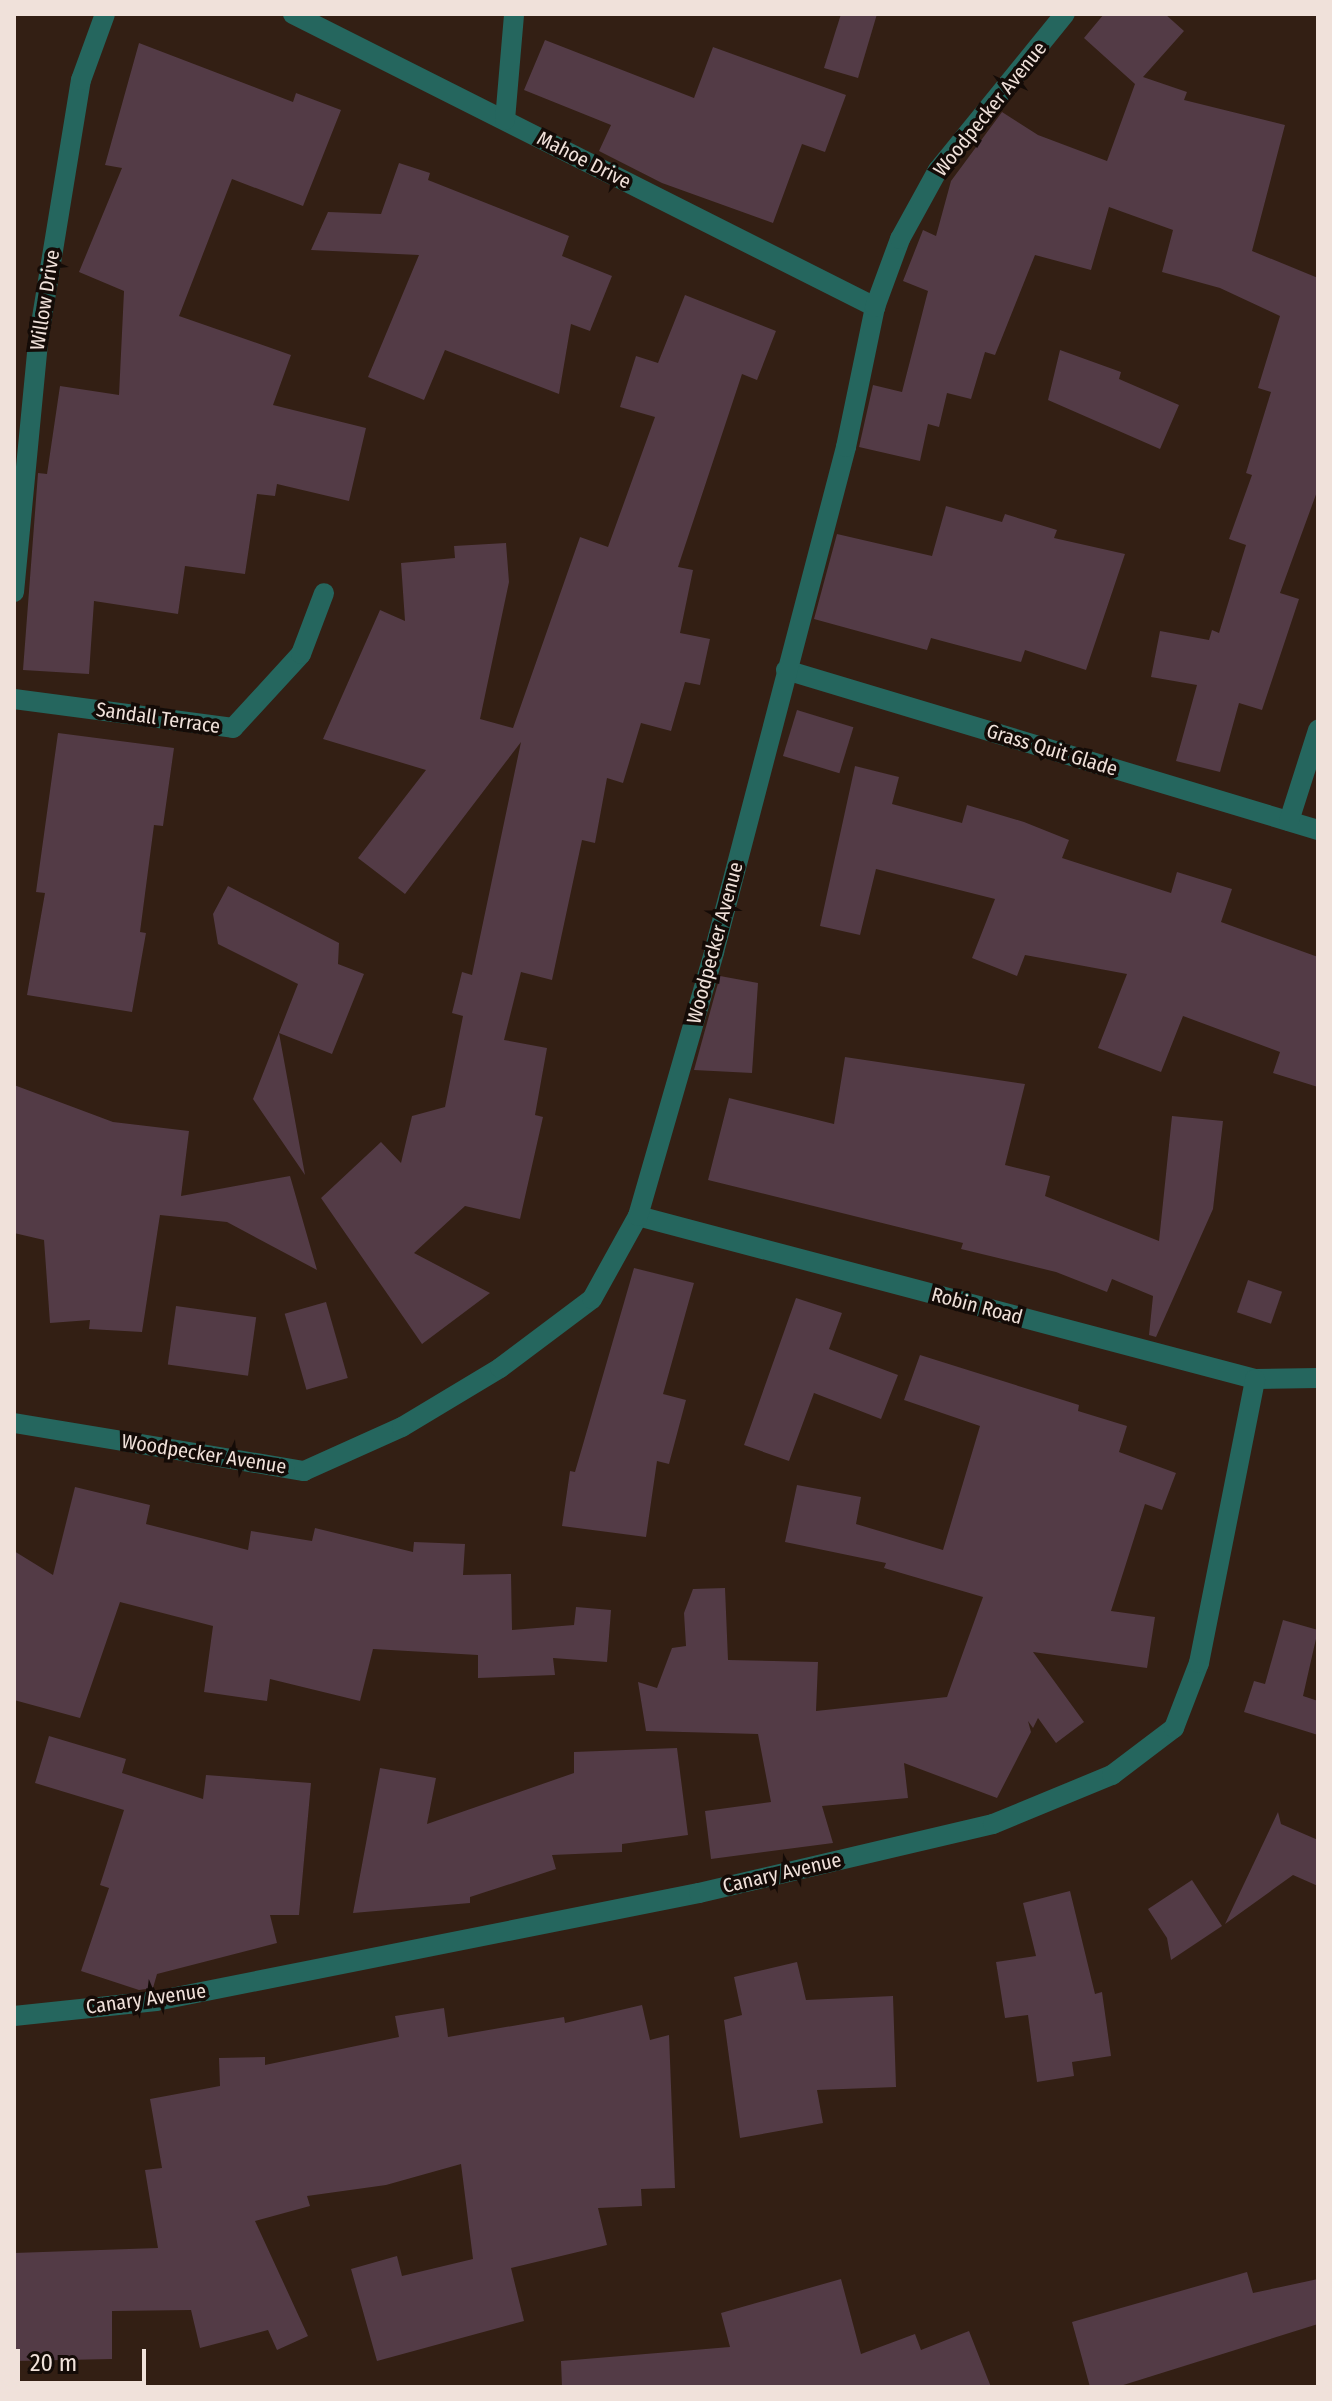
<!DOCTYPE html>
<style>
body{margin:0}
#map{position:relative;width:1332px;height:2401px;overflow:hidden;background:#331f14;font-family:"Fira Sans Condensed",sans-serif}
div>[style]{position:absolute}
.building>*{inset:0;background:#533b46;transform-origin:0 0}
.minor>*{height:20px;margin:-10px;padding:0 10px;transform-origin:10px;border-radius:10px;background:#25665e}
span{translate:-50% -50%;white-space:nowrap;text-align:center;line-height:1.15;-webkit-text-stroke:7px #140b07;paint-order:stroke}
.street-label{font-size:20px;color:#f0e1da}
.frame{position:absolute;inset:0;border:16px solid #f0e1da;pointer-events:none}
.scale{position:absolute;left:16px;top:2349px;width:130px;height:36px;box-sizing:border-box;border:4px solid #f0e1da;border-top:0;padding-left:10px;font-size:24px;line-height:28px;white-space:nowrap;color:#f0e1da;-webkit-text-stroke:6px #140b07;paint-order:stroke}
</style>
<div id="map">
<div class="building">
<div style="clip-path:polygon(841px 14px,877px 14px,858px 78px,824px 68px)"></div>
<div style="clip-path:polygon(1104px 14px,1165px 14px,1184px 31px,1143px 77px,1187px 92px,1184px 100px,1285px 125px,1252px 251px,1318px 278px,1318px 489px,1280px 593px,1299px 599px,1262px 710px,1239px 703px,1220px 772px,1176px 761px,1197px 685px,1151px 677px,1160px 631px,1209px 640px,1212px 630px,1219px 633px,1246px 545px,1229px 539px,1252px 475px,1246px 473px,1271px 392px,1258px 388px,1280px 316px,1220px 288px,1162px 272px,1173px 230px,1109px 207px,1091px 270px,1035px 255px,995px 355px,985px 352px,971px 399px,947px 393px,939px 427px,928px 424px,920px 461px,859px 447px,873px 385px,902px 392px,928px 291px,903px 281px,923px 230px,936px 236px,951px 181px,1002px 112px,1038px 135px,1107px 161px,1135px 84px,1084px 38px)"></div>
<div style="clip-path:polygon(545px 40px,694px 98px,713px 47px,846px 95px,825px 152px,802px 144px,773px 223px,662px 183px,599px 151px,611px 125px,524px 90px)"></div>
<div style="clip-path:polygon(139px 43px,293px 102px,296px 93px,341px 110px,303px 206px,232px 179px,179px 316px,291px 355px,273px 405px,366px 428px,349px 501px,277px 484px,275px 496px,257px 494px,245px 574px,185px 566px,178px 614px,94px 601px,89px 674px,23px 670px,38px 473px,47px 474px,60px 386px,119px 395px,124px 291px,79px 272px,122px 168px,105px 165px)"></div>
<div style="clip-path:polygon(399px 163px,430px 173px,428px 180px,569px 236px,562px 256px,612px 276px,590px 331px,571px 324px,559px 394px,445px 350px,424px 400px,368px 377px,419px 255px,311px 250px,328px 212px,381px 214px)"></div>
<div style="clip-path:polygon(685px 295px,776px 331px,757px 380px,742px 374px,678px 567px,693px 570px,680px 633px,710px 639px,700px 685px,685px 682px,671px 731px,641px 723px,623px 783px,607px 778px,595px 843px,582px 840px,552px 980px,521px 972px,504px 1040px,547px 1048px,535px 1115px,543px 1117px,520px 1219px,465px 1206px,414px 1253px,490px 1293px,422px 1344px,321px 1198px,381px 1142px,401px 1163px,412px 1116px,445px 1107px,463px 1016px,452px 1013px,462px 972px,472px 975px,521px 742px,405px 894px,358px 858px,426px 770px,323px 739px,380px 610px,405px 621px,401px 563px,455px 558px,454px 546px,506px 543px,509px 582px,480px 719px,513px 728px,580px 537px,608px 547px,655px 417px,620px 407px,636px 356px,658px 363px)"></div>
<div style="clip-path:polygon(1060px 350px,1121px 372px,1119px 379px,1179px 405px,1160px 449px,1048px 400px)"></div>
<div style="clip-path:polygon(946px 506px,1002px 522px,1005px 514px,1057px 530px,1054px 538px,1125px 554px,1086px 670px,1025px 650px,1021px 662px,931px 638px,927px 650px,814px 619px,837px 534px,932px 556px)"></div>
<div style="left:797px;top:710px;width:59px;height:48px;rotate:17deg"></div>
<div style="clip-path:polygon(58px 733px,174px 748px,163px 826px,154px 825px,140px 932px,146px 933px,132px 1012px,27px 995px,45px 893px,36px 892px)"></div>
<div style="clip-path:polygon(855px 766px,899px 777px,892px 804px,962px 823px,967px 805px,1024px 822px,1069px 840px,1062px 858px,1171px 893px,1177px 872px,1232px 889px,1221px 922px,1318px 957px,1318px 1087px,1273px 1073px,1280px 1052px,1183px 1016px,1161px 1072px,1098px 1048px,1127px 974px,1025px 955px,1017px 976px,972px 958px,995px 899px,876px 869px,860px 935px,820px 926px)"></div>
<div style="clip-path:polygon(228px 886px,339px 943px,338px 964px,364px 974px,332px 1054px,279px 1033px,305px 1175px,253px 1099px,298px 984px,218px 944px,213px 914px)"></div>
<div style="clip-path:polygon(720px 976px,758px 983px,752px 1073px,694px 1070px)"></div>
<div style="clip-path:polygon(845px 1057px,1025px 1084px,1005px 1165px,1050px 1176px,1045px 1196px,1159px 1241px,1172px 1116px,1223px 1121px,1213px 1209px,1156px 1337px,1149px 1335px,1153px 1296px,1112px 1279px,1107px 1292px,1056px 1272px,961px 1249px,963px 1243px,708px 1180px,729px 1098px,834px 1124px)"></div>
<div style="clip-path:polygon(14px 1085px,113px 1122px,189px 1131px,181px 1196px,290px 1176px,317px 1270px,227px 1222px,160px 1215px,142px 1332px,89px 1329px,90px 1320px,50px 1323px,44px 1240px,14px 1233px)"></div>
<div style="clip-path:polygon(634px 1268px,694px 1283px,663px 1394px,686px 1400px,669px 1464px,657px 1461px,646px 1537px,562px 1526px,570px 1471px,575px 1472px)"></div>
<div style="left:1248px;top:1280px;width:36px;height:34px;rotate:19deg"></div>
<div style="clip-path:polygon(796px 1298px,842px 1313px,829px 1349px,898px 1375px,881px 1419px,814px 1393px,789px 1461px,744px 1445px)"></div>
<div style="left:326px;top:1302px;width:79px;height:43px;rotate:74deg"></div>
<div style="left:176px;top:1306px;width:81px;height:59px;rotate:8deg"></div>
<div style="clip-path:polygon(920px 1355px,1079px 1405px,1078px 1411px,1127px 1426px,1119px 1452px,1176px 1473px,1162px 1510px,1145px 1504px,1111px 1611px,1155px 1617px,1147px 1668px,1033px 1652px,1084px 1722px,1056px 1743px,1038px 1718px,1033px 1728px,1028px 1721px,1031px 1732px,997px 1798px,904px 1763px,908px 1798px,822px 1806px,833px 1843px,711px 1859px,705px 1811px,771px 1802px,758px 1734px,646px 1731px,638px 1682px,657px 1688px,672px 1648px,686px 1646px,684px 1613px,693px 1589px,725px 1588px,728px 1660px,818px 1662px,816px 1711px,947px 1697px,983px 1597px,884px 1568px,886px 1563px,785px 1542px,797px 1485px,861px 1497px,856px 1524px,943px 1550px,980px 1426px,904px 1400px)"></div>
<div style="clip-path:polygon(75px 1487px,150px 1505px,146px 1524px,248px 1550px,251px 1531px,312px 1541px,315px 1528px,413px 1552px,414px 1542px,465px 1544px,463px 1575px,511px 1574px,512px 1630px,574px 1625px,576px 1607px,611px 1610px,607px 1662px,553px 1658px,555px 1675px,478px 1678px,478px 1655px,373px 1649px,360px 1701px,270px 1679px,267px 1701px,204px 1692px,213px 1626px,120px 1602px,80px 1718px,14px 1700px,14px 1551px,53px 1575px)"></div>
<div style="clip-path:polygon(1283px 1620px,1318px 1630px,1303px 1696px,1318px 1701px,1318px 1735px,1244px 1712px,1254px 1681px,1265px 1684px)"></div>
<div style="clip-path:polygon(49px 1736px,126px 1759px,122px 1773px,203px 1799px,206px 1775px,311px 1783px,299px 1915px,270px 1915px,277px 1943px,157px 1974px,153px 1988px,139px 1990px,81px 1971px,109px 1888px,100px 1885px,124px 1810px,35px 1783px)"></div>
<div style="clip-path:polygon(677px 1748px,688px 1835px,622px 1844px,622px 1852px,552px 1855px,556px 1869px,470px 1897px,470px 1903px,353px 1913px,380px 1768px,436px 1778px,427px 1824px,574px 1773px,574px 1752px)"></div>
<div style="clip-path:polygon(1278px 1812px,1281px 1824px,1318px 1840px,1318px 1886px,1293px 1875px,1225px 1924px)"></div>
<div style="clip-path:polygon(1192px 1880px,1222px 1926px,1171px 1960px,1167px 1938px,1148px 1909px)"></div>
<div style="clip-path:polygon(1070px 1891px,1095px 1994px,1102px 1992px,1111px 2056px,1072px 2062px,1074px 2076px,1037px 2082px,1028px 2015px,1005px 2018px,996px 1962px,1036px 1956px,1023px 1903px)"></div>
<div style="clip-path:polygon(797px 1962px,806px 2000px,893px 1996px,896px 2087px,817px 2090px,823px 2123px,740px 2138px,724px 2020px,742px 2015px,734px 1977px)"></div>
<div style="clip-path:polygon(642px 2005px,650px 2040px,669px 2035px,675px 2188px,641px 2189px,642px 2206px,598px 2208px,607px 2245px,511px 2268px,524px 2321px,377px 2361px,351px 2269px,397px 2256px,402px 2276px,473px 2259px,461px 2164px,386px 2185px,307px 2196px,310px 2206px,255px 2221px,308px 2336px,277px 2350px,268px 2330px,200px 2348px,191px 2310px,112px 2311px,112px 2359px,14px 2361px,14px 2253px,158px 2248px,145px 2170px,162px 2168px,150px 2099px,220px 2086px,219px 2058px,265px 2057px,265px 2065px,399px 2037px,395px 2016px,444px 2008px,448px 2037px,564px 2017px,565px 2023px)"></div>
<div style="clip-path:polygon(1247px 2272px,1253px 2293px,1318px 2279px,1318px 2324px,1117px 2387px,1090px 2387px,1072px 2322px)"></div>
<div style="clip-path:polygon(841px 2279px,861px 2354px,915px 2334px,921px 2350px,969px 2331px,991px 2387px,562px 2387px,561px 2361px,730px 2347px,721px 2313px)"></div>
</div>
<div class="minor">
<div style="left:293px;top:14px;width:652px;rotate:26.72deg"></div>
<div style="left:505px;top:120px;width:106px;rotate:-85.1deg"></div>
<div style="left:14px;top:592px;width:251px;rotate:-84.5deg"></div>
<div style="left:38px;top:342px;width:266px;rotate:-80.7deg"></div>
<div style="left:81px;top:80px;width:70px;rotate:-70deg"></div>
<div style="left:786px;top:670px;width:556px;rotate:16.74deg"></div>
<div style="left:14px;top:699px;width:221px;rotate:7.5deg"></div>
<div style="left:233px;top:728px;width:100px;rotate:-47.4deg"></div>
<div style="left:301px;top:654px;width:65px;rotate:-69.3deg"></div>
<div style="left:1289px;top:821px;width:96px;rotate:-72.3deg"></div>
<div style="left:638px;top:1216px;width:638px;rotate:14.8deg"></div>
<div style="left:1255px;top:1379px;width:63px;rotate:-0.9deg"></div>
<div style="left:14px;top:1423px;width:294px;rotate:9.4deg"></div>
<div style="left:304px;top:1471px;width:107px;rotate:-24.2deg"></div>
<div style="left:402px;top:1427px;width:114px;rotate:-31deg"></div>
<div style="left:500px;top:1368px;width:115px;rotate:-36.9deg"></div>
<div style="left:592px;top:1299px;width:95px;rotate:-61deg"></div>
<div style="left:638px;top:1216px;width:275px;rotate:-73.9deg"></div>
<div style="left:714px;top:952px;width:522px;rotate:-75.35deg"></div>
<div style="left:846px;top:447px;width:143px;rotate:-78.3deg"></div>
<div style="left:875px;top:307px;width:72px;rotate:-69.8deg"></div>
<div style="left:900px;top:239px;width:79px;rotate:-61.2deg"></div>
<div style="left:938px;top:170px;width:201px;rotate:-50.9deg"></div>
<div style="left:14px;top:2016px;width:143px;rotate:-6deg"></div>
<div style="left:156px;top:2001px;width:554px;rotate:-11.25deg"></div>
<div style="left:699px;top:1893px;width:302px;rotate:-13.2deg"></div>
<div style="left:993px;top:1824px;width:129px;rotate:-22.4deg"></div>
<div style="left:1112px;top:1775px;width:78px;rotate:-37.2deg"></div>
<div style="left:1174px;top:1728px;width:70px;rotate:-69deg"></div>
<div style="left:1199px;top:1663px;width:289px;rotate:-78.8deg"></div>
</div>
<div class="street-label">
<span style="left:990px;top:109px;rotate:-51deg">Woodpecker Avenue</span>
<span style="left:584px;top:160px;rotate:27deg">Mahoe Drive</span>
<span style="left:45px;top:300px;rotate:-81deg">Willow Drive</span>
<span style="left:158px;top:718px;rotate:8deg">Sandall Terrace</span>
<span style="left:1052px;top:750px;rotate:17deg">Grass Quit Glade</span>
<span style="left:715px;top:943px;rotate:-75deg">Woodpecker Avenue</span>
<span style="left:977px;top:1306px;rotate:15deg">Robin Road</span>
<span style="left:204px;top:1454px;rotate:9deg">Woodpecker Avenue</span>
<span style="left:782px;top:1873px;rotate:-13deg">Canary Avenue</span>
<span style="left:146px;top:1999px;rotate:-8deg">Canary Avenue</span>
</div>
<div class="frame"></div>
<div class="scale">20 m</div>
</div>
